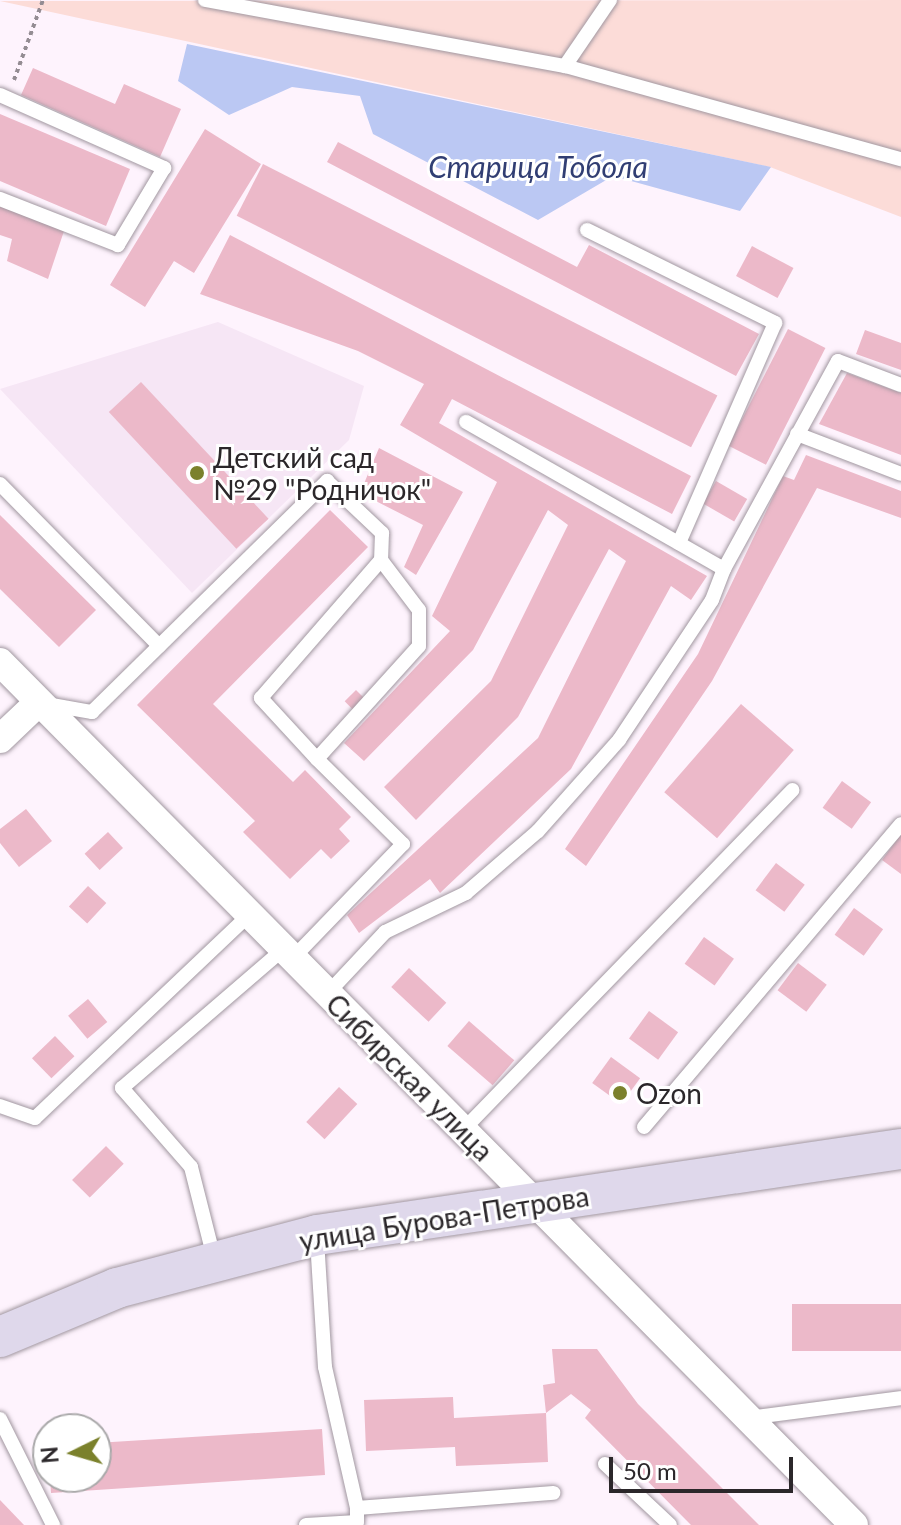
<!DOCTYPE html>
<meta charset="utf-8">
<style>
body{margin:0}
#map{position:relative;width:901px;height:1525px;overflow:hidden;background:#fef3fd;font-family:Lato,sans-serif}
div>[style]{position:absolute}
.built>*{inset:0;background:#f6e6f5}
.green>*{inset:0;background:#fcdcd8}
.water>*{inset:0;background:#bbc8f3}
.building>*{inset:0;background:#ecb9c9;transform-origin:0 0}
.path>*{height:4px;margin-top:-2px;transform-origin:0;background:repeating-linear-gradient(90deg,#948c93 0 4px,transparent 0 8px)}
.roads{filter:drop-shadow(0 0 2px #a197a0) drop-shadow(0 0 2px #a197a0)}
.lane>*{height:14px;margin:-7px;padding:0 7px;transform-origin:7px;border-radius:7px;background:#fff}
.street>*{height:28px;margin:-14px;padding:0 14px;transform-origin:14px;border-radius:14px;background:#fff}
.secondary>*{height:40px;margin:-20px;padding:0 20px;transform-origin:20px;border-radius:20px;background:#dfd8eb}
.dots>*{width:22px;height:22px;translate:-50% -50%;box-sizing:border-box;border:4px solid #fff;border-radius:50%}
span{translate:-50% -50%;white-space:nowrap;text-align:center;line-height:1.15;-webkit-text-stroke:6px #fff;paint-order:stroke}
.poi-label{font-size:28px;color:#2b272a}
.left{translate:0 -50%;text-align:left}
.street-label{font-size:28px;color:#2b272a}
.water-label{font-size:30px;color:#313e73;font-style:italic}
.north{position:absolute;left:32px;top:1413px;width:80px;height:80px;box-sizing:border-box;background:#fff;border:2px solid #aaa9aa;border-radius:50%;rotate:265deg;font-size:22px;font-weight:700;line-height:32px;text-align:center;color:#2b272a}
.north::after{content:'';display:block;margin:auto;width:28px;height:36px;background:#7b812c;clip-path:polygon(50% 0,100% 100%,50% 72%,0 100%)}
.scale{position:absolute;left:609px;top:1457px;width:184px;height:36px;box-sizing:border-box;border:4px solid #2b272a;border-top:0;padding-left:10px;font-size:24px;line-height:28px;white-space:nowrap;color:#2b272a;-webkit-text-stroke:6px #fff;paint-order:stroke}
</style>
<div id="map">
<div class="built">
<div style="clip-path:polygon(218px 322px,364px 386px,349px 440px,192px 593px,0 389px)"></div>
</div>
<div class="green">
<div style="clip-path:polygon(901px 0,901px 217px,770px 167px,0 1px)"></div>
</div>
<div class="water">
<div style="clip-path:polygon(187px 44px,771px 167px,740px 211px,613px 176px,538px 220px,373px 134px,360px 96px,292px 87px,229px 115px,178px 81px)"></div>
</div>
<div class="building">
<div style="clip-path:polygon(33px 68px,115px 104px,124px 84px,181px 109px,160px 157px,21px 95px)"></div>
<div style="clip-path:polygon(0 114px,130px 169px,106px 226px,0 181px)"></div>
<div style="clip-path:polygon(205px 129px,261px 164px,194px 273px,174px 261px,145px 307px,110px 285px)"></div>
<div style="clip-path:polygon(338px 142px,577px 267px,589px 245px,759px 334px,736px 376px,327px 162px)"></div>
<div style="left:263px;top:164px;width:510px;height:58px;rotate:27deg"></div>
<div style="clip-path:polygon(0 206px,64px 231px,48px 279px,7px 261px,12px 239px,0 235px)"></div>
<div style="clip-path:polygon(230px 235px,691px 476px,672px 514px,452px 399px,439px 423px,707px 576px,691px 600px,671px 586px,571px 769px,440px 893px,430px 879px,359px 933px,347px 915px,538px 738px,626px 561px,609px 549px,518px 717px,416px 820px,384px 787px,491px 681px,568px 525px,548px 510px,473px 650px,364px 761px,344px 743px,450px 631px,432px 616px,497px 482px,400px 425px,424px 384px,358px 351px,200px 294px)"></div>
<div style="left:752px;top:246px;width:47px;height:34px;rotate:28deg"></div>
<div style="left:788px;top:329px;width:42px;height:131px;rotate:27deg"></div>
<div style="clip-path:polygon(865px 330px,901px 343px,901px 370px,856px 354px)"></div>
<div style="clip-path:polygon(847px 373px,901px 393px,901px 455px,819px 424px)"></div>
<div style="left:141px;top:382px;width:187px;height:44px;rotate:47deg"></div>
<div style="clip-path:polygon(379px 448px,463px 492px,416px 575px,404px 567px,423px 525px,360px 493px)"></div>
<div style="clip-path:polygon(806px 455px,901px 491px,901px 518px,817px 488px,712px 681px,586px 866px,565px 849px,698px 654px,783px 476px,794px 480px)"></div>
<div style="left:716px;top:481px;width:36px;height:26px;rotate:30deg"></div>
<div style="clip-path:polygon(330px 510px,368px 547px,213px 704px,293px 782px,305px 770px,351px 817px,339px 829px,350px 841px,331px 859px,321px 849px,290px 879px,243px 832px,255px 821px,137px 705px)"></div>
<div style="clip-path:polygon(0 515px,96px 610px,59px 647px,0 589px)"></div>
<div style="left:356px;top:690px;width:16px;height:16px;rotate:45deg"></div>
<div style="left:741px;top:704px;width:70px;height:117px;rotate:41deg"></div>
<div style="left:842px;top:781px;width:36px;height:33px;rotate:36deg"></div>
<div style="clip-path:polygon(26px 809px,52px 841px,19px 867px,0 843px,0 829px)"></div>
<div style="left:108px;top:832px;width:22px;height:32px;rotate:47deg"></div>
<div style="clip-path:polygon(901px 834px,901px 874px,882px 860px)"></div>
<div style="left:776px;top:863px;width:36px;height:34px;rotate:37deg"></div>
<div style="left:88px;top:886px;width:25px;height:28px;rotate:43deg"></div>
<div style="left:854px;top:908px;width:36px;height:33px;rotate:36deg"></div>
<div style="left:704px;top:937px;width:37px;height:33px;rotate:36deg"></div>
<div style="left:798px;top:963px;width:36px;height:34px;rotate:37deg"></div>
<div style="left:409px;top:968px;width:51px;height:26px;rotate:43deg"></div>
<div style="left:88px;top:999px;width:30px;height:26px;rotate:50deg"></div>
<div style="left:649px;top:1011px;width:36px;height:34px;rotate:36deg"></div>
<div style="left:469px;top:1021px;width:60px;height:33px;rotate:41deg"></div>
<div style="left:55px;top:1036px;width:28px;height:32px;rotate:46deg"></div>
<div style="left:611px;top:1057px;width:36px;height:32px;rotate:36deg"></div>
<div style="left:339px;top:1087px;width:25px;height:48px;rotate:43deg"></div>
<div style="left:106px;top:1146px;width:25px;height:48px;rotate:45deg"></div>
<div style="left:901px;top:1304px;width:47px;height:109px;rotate:90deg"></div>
<div style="clip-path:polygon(552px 1349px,597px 1349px,638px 1404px,759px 1525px,691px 1525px,585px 1418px,591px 1410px,571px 1394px,546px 1413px,543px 1385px,555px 1383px)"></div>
<div style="clip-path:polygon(453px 1397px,454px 1418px,546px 1413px,548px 1462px,456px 1466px,455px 1447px,366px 1451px,364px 1400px)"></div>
<div style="clip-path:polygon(322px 1429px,325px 1475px,51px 1493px,50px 1477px,96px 1477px,96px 1443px)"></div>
<div style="clip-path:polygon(0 1500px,24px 1525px,0 1525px)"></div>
</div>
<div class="path">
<div style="left:14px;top:80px;width:85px;rotate:-70.1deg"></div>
</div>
<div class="roads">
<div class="lane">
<div style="left:205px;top:0;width:366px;rotate:10.4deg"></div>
<div style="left:565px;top:66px;width:349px;rotate:15.5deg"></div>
<div style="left:565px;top:66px;width:80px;rotate:-55.7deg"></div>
<div style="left:0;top:95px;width:180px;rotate:24deg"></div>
<div style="left:164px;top:168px;width:90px;rotate:120.9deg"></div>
<div style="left:118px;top:245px;width:127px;rotate:-158.7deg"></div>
<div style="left:587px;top:230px;width:210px;rotate:26.3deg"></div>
<div style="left:775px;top:323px;width:240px;rotate:113.6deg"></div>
<div style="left:797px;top:434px;width:111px;rotate:21deg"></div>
<div style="left:0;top:484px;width:227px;rotate:45.5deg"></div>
<div style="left:724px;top:569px;width:237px;rotate:-61.3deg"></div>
<div style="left:838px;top:361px;width:67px;rotate:20.9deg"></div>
<div style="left:46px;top:704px;width:47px;rotate:9.9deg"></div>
<div style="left:92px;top:712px;width:330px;rotate:-44.5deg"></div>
<div style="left:327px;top:481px;width:76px;rotate:43.4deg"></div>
<div style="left:382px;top:533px;width:27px;rotate:92deg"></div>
<div style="left:381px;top:560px;width:63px;rotate:52.8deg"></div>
<div style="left:419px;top:610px;width:36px;rotate:90deg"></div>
<div style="left:419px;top:646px;width:152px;rotate:132.1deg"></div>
<div style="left:317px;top:759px;width:121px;rotate:44.7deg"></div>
<div style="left:403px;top:844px;width:161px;rotate:134deg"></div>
<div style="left:317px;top:759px;width:83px;rotate:-132.6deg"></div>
<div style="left:261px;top:698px;width:183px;rotate:-49deg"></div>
<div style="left:327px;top:994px;width:85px;rotate:-46.9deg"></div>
<div style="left:385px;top:932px;width:90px;rotate:-25.7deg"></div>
<div style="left:466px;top:893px;width:95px;rotate:-40.7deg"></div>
<div style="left:538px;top:831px;width:122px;rotate:-48.3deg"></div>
<div style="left:619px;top:740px;width:168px;rotate:-56.4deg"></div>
<div style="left:712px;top:600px;width:33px;rotate:-69deg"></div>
<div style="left:724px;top:569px;width:297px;rotate:-150.3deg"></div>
<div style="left:0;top:1106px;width:37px;rotate:19deg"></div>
<div style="left:35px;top:1118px;width:292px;rotate:-43.5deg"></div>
<div style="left:644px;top:1127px;width:397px;rotate:-49.7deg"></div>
<div style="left:464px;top:1129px;width:472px;rotate:-45.9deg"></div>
<div style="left:317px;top:1240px;width:127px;rotate:86.4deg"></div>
<div style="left:325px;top:1367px;width:145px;rotate:77.2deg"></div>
<div style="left:357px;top:1508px;width:197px;rotate:-4.4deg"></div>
<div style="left:214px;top:1258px;width:94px;rotate:-104.2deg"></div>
<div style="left:191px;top:1167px;width:105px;rotate:-131.1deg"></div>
<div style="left:122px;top:1088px;width:210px;rotate:-40.7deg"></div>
<div style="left:748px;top:1418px;width:154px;rotate:-7.4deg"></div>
<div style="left:0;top:1419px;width:119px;rotate:63.4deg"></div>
<div style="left:605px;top:1464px;width:89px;rotate:43.2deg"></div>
<div style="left:306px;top:1525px;width:51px;rotate:-3.4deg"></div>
<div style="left:357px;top:1522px;width:14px;rotate:-90deg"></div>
</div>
<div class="street">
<div style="left:0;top:662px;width:1214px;rotate:45.3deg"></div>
<div style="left:0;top:739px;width:52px;rotate:-43.5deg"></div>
</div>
<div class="secondary">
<div style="left:0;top:1337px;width:127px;rotate:-22.7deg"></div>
<div style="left:117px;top:1288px;width:207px;rotate:-14.8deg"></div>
<div style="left:317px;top:1235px;width:590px;rotate:-8.38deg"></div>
</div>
</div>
<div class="dots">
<div style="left:197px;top:473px;background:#7b812c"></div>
<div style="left:620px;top:1093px;background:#7b812c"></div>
</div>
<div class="poi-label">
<span class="left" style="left:213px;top:473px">Детский сад<br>№29 "Родничок"</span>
<span class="left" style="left:636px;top:1093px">Ozon</span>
</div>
<div class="street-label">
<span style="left:410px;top:1077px;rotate:45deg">Сибирская улица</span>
<span style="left:444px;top:1218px;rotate:-9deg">улица Бурова-Петрова</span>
</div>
<div class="water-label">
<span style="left:538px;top:166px">Старица Тобола</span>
</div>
<div class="north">N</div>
<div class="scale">50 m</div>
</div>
